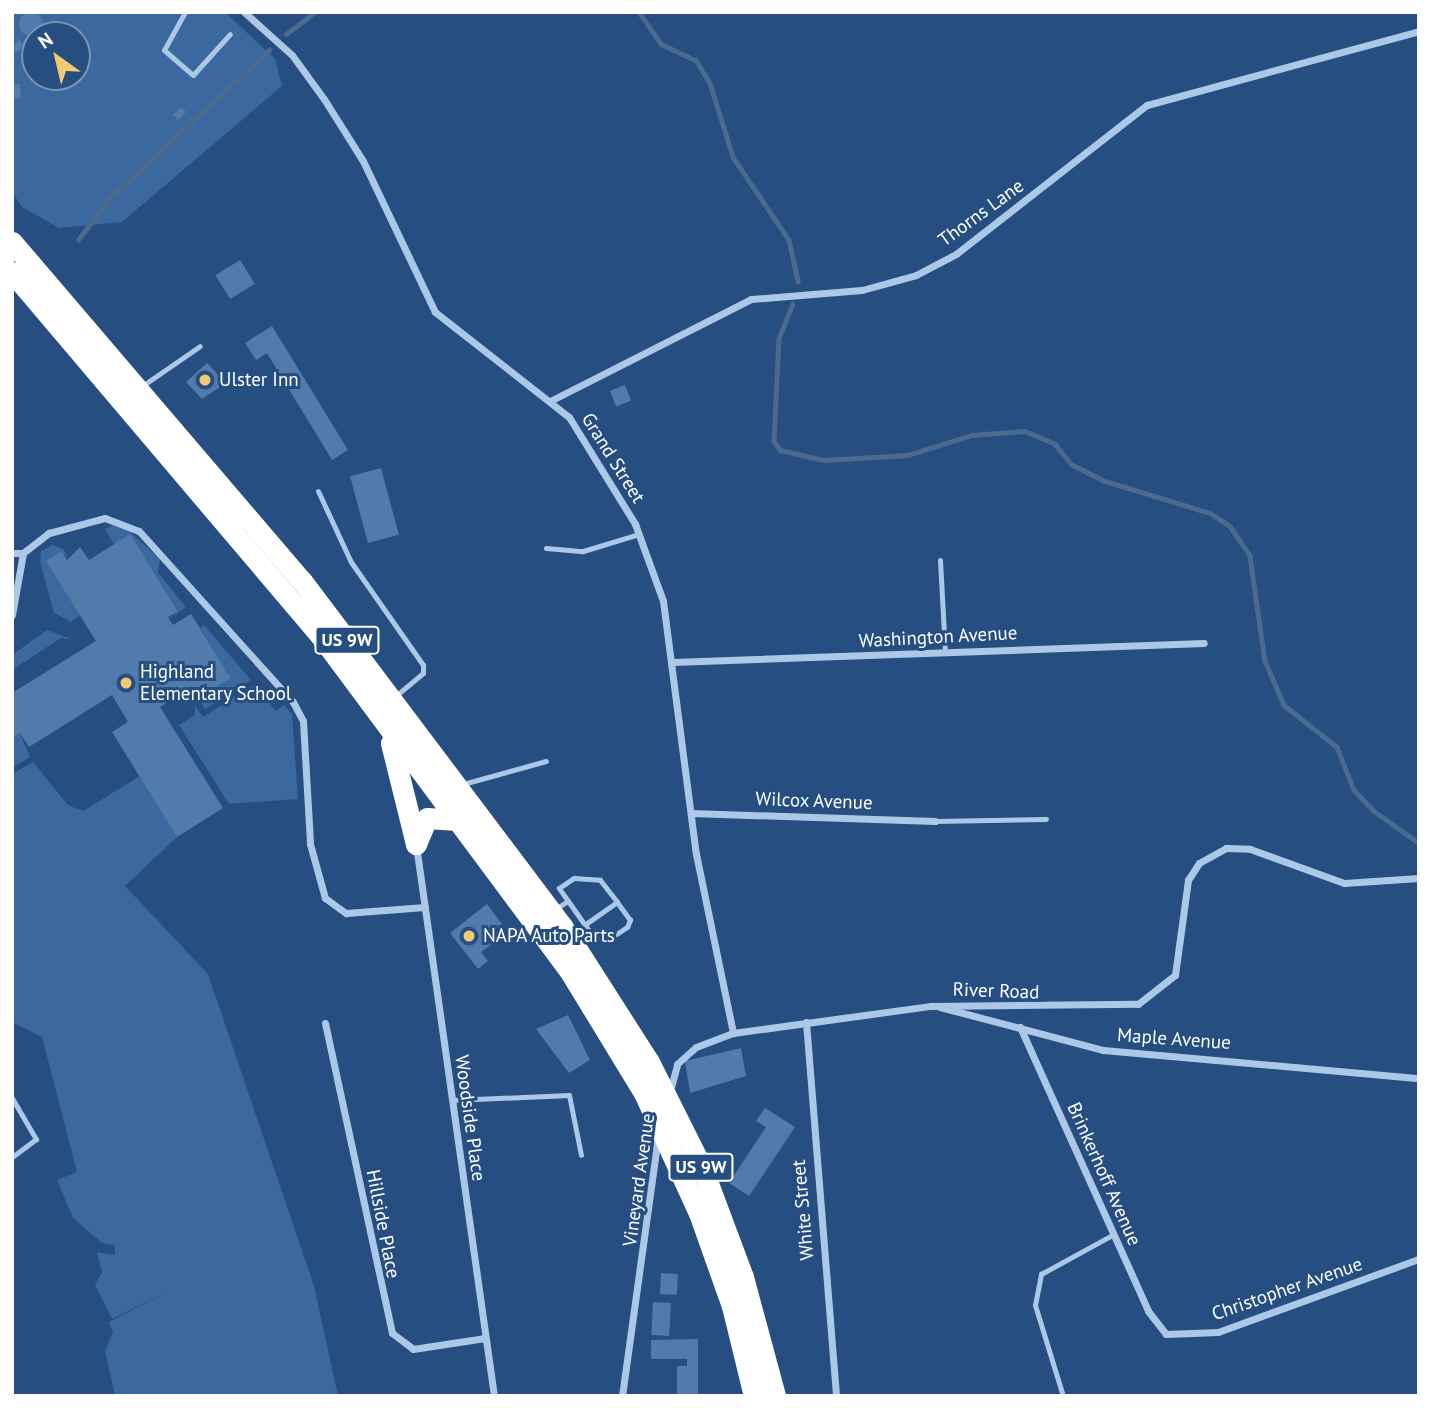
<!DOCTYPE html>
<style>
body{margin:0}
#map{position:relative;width:1431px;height:1408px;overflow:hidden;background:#264e81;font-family:"PT Sans",sans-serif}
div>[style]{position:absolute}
.green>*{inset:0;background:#3a689f}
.stream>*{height:4.5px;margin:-2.25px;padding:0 2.25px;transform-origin:2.25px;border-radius:2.25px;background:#4c698e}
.building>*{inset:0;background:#527bac;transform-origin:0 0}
.round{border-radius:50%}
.lane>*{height:5px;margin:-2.5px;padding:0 2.5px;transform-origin:2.5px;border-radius:2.5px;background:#adc8e6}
.street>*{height:7px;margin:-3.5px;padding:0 3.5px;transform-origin:3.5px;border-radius:3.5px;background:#adc8e6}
.highway>*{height:21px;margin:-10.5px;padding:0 10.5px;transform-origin:10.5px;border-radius:10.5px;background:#fff}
.highway-bridge>*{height:21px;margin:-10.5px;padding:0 10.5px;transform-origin:10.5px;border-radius:10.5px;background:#fff}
.dots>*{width:19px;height:19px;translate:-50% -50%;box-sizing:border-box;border:4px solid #264e81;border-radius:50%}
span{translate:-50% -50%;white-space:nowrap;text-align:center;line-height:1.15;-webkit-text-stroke:6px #264e81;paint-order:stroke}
.shield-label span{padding:2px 5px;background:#264e81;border:2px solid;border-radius:5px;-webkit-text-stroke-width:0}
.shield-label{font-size:18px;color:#fff;font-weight:700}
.street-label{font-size:19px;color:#fff}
.poi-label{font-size:19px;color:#fff}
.left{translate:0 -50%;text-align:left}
.frame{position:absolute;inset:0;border:14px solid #fff;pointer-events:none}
.north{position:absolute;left:21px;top:21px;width:70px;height:70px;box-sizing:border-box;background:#264e81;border:2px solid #7d95b3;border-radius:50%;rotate:326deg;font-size:19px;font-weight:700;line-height:28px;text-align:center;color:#fff}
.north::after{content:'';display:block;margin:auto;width:24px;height:32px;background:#f0cb72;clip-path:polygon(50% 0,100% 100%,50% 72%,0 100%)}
</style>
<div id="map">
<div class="green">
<div style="clip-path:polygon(evenodd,12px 12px,225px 12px,275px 59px,282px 86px,122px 222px,59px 228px,22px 207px,12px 192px,12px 12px,35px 35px,77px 35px,77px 77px,35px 77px,35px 35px)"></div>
<div style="clip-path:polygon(113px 525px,130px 532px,160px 559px,158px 573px,186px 607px,169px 619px,178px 610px,130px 535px,114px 544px,105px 529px)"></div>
<div style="clip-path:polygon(53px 545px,63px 549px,69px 558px,62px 552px,80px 615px,71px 622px,54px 613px,40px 562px,41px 551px)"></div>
<div style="clip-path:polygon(204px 625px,251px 680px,205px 709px,199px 699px,231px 678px,200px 628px)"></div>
<div style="clip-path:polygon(47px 630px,73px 640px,61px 638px,12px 670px,12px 655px)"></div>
<div style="clip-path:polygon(254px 685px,276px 711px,284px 705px,292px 714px,298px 799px,229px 804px,179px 725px,195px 715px,195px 706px,203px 717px)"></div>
<div style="clip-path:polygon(20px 733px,30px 757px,12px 768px,12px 737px)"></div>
<div style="clip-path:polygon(33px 762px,68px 805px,83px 811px,140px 776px,177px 837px,125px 886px,208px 974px,314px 1286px,338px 1396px,115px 1396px,105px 1351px,113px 1332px,109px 1322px,171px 1290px,112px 1319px,95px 1285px,102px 1272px,97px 1252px,115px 1255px,114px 1245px,102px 1243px,73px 1218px,57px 1180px,77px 1172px,42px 1037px,12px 1022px,12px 774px)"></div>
</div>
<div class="stream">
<div style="left:639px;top:12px;width:39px;rotate:55deg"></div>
<div style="left:661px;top:44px;width:38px;rotate:25deg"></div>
<div style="left:696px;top:60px;width:27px;rotate:59deg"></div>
<div style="left:710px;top:83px;width:77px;rotate:72.7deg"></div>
<div style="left:733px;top:157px;width:100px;rotate:56deg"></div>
<div style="left:789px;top:240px;width:42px;rotate:77.6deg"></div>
<div style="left:286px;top:34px;width:36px;rotate:-37deg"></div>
<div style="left:78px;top:240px;width:50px;rotate:-53.1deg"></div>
<div style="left:108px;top:200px;width:220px;rotate:-43deg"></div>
<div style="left:793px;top:304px;width:38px;rotate:112deg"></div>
<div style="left:779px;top:339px;width:102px;rotate:92.8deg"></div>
<div style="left:774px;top:441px;width:11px;rotate:56deg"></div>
<div style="left:780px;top:450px;width:45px;rotate:12.8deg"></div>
<div style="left:824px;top:460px;width:84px;rotate:-3.4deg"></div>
<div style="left:908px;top:455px;width:67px;rotate:-17.4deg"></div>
<div style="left:972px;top:435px;width:53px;rotate:-4.3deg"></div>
<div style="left:1025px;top:431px;width:33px;rotate:23deg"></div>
<div style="left:1055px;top:444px;width:26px;rotate:51deg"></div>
<div style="left:1071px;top:464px;width:35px;rotate:27deg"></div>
<div style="left:1102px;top:480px;width:113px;rotate:17deg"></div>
<div style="left:1210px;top:513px;width:24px;rotate:33deg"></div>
<div style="left:1230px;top:526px;width:36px;rotate:56deg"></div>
<div style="left:1250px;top:556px;width:106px;rotate:81.9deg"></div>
<div style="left:1265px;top:661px;width:48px;rotate:66.6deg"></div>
<div style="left:1284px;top:705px;width:68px;rotate:38.4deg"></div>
<div style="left:1337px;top:747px;width:46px;rotate:68.4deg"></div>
<div style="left:1354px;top:790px;width:29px;rotate:46deg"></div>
<div style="left:1374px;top:811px;width:55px;rotate:35.4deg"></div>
</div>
<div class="building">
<div class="round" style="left:19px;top:12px;width:24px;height:24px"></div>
<div style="clip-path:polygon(19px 40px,24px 45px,16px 53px,12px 46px)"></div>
<div style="left:20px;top:84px;width:14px;height:7px;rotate:86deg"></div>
<div style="left:181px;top:107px;width:7px;height:11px;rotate:45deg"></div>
<div style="left:240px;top:260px;width:28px;height:29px;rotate:58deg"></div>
<div style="clip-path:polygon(272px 326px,348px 450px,332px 460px,267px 353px,256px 360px,245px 343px)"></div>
<div style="clip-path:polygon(207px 363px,226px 383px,202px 399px,186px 382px)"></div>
<div style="left:625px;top:385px;width:17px;height:16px;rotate:69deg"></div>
<div style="left:381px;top:468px;width:69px;height:32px;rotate:75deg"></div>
<div style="clip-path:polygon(130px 534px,178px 611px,168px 617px,173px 625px,191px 614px,231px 678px,198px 699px,191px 688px,160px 707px,223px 808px,177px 837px,112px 732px,128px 722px,112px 695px,29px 747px,20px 733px,12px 737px,12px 693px,96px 641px,46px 561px,62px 551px,67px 560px,80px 547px,89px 560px)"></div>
<div style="clip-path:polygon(487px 904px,502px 924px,484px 937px,491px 945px,481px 952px,488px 961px,478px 969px,450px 933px)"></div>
<div style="clip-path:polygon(568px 1015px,590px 1060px,569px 1073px,536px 1029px)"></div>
<div style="clip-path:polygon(741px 1048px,746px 1076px,690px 1093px,685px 1061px)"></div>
<div style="clip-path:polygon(765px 1108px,795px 1127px,749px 1196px,729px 1183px,766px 1127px,756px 1121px)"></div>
<div style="left:661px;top:1273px;width:17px;height:21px;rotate:3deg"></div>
<div style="left:653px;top:1302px;width:18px;height:33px;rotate:3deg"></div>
<div style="clip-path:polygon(698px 1339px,698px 1395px,677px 1395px,677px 1366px,687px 1366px,687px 1359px,651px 1359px,651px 1340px)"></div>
</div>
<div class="lane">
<div style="left:185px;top:12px;width:43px;rotate:118.9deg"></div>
<div style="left:164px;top:50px;width:38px;rotate:41deg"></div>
<div style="left:193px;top:75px;width:55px;rotate:-47.9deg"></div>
<div style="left:142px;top:386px;width:70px;rotate:-34.6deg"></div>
<div style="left:318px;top:491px;width:78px;rotate:65.1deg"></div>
<div style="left:351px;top:562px;width:126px;rotate:55deg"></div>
<div style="left:423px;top:665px;width:8px;rotate:90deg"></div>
<div style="left:423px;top:673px;width:38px;rotate:140deg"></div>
<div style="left:546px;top:548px;width:37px;rotate:5deg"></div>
<div style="left:583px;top:551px;width:59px;rotate:-16.9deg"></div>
<div style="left:940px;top:560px;width:93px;rotate:86.9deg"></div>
<div style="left:463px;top:784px;width:86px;rotate:-15.5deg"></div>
<div style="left:935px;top:821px;width:111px;rotate:-1deg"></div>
<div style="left:568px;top:901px;width:16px;rotate:-125deg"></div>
<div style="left:559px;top:888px;width:18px;rotate:-34deg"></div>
<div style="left:574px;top:878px;width:26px;rotate:4deg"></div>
<div style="left:600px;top:880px;width:28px;rotate:52deg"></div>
<div style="left:617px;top:902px;width:39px;rotate:145deg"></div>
<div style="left:555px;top:909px;width:15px;rotate:-32deg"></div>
<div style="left:568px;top:901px;width:42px;rotate:54.8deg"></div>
<div style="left:592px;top:935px;width:17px;rotate:147deg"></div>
<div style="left:592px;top:935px;width:17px;rotate:13deg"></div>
<div style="left:609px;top:939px;width:22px;rotate:-34deg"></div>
<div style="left:627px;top:927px;width:8px;rotate:-67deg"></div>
<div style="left:630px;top:920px;width:22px;rotate:-126deg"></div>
<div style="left:12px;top:1098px;width:48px;rotate:59.7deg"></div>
<div style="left:36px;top:1139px;width:30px;rotate:143deg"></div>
<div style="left:452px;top:1100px;width:117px;rotate:-2.4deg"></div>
<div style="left:569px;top:1095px;width:61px;rotate:78.7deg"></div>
<div style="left:1063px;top:1396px;width:95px;rotate:-107.1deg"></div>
<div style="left:1035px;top:1305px;width:32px;rotate:-79deg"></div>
<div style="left:1041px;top:1274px;width:83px;rotate:-28.7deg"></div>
</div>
<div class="street">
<div style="left:244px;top:12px;width:64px;rotate:41.9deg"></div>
<div style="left:292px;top:55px;width:54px;rotate:54deg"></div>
<div style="left:324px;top:99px;width:73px;rotate:57.8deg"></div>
<div style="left:363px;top:161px;width:167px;rotate:64.5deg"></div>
<div style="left:435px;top:312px;width:170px;rotate:38.1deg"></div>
<div style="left:569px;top:417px;width:126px;rotate:58.3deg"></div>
<div style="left:635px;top:524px;width:82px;rotate:70deg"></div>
<div style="left:663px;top:601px;width:255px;rotate:82.6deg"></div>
<div style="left:696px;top:854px;width:183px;rotate:78.3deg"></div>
<div style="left:552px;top:400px;width:223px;rotate:-26.9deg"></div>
<div style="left:751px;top:299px;width:111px;rotate:-4.6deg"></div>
<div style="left:862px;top:290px;width:56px;rotate:-15.5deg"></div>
<div style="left:916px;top:275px;width:45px;rotate:-27.7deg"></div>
<div style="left:956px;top:254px;width:242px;rotate:-38deg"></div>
<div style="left:1147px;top:105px;width:282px;rotate:-15.2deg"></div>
<div style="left:12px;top:553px;width:11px"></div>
<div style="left:23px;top:553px;width:33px;rotate:-38deg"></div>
<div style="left:49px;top:533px;width:58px;rotate:-15deg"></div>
<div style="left:105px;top:518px;width:36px;rotate:21deg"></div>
<div style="left:139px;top:531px;width:230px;rotate:48deg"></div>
<div style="left:293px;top:702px;width:21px;rotate:62deg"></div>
<div style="left:303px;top:721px;width:123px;rotate:86.7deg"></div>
<div style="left:310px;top:844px;width:56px;rotate:74.5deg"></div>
<div style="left:325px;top:898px;width:26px;rotate:36deg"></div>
<div style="left:346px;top:913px;width:79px;rotate:-4.3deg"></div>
<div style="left:12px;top:615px;width:63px;rotate:-79.9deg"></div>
<div style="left:673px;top:662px;width:531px;rotate:-2.05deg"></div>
<div style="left:691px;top:813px;width:244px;rotate:1.9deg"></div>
<div style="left:416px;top:845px;width:556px;rotate:81.94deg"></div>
<div style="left:940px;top:1007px;width:169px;rotate:14.8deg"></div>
<div style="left:1103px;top:1050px;width:317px;rotate:5.1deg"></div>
<div style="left:806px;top:1022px;width:375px;rotate:85.4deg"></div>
<div style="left:325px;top:1023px;width:317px;rotate:77.8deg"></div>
<div style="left:392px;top:1333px;width:26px;rotate:37deg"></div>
<div style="left:413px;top:1349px;width:73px;rotate:-8.7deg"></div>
<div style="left:1020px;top:1027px;width:312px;rotate:65.7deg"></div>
<div style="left:1148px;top:1311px;width:29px;rotate:52deg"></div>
<div style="left:1166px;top:1334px;width:52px;rotate:-2.2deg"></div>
<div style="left:1218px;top:1332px;width:214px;rotate:-20deg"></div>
<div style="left:670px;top:1091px;width:28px;rotate:-75deg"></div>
<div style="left:677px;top:1064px;width:25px;rotate:-42deg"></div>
<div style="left:696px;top:1047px;width:40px;rotate:-21deg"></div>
<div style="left:733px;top:1033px;width:200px;rotate:-7.8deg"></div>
<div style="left:931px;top:1006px;width:207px;rotate:-0.6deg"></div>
<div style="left:1138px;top:1004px;width:47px;rotate:-38.1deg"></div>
<div style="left:1175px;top:975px;width:96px;rotate:-82.2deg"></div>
<div style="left:1188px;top:880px;width:20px;rotate:-57deg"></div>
<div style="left:1199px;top:863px;width:31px;rotate:-29deg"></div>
<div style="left:1226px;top:848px;width:24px;rotate:2deg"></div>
<div style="left:1250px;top:849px;width:100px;rotate:19.9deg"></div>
<div style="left:1344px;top:883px;width:75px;rotate:-3.8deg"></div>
<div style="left:622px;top:1396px;width:262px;rotate:-82.1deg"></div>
</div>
<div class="highway">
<div style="left:12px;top:242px;width:446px;rotate:49.5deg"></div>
<div style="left:302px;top:581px;width:432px;rotate:53deg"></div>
<div style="left:562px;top:926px;width:161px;rotate:57.4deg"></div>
<div style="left:12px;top:272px;width:476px;rotate:49.7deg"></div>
<div style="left:320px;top:635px;width:417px;rotate:53.4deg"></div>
<div style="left:569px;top:970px;width:144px;rotate:58.6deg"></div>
<div style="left:391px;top:743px;width:104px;rotate:76.1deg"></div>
<div style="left:416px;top:844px;width:28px;rotate:-67deg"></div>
<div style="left:427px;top:818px;width:30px;rotate:4deg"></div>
<div style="left:743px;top:1277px;width:123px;rotate:74.9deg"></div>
<div style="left:732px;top:1306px;width:93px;rotate:76.3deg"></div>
</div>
<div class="highway-bridge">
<div style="left:649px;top:1062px;width:121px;rotate:63.4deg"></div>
<div style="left:703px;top:1170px;width:114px;rotate:69.5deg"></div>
<div style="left:644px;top:1093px;width:132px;rotate:65.4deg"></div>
<div style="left:699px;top:1213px;width:99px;rotate:70.5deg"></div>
</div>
<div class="dots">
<div style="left:205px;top:380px;background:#f0cb72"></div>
<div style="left:126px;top:683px;background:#f0cb72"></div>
<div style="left:469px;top:936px;background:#f0cb72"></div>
</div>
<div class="shield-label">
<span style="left:347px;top:640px">US 9W</span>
<span style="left:701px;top:1167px">US 9W</span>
</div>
<div class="street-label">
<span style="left:981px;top:213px;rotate:-36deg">Thorns Lane</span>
<span style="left:613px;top:458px;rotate:58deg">Grand Street</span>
<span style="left:938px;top:637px;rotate:-3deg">Washington Avenue</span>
<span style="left:814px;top:801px;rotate:2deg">Wilcox Avenue</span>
<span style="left:996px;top:991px;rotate:2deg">River Road</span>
<span style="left:1174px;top:1039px;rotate:4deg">Maple Avenue</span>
<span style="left:470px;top:1118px;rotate:82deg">Woodside Place</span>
<span style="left:1104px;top:1174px;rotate:66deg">Brinkerhoff Avenue</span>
<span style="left:639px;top:1180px;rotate:-82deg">Vineyard Avenue</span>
<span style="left:803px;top:1210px;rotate:-95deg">White Street</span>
<span style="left:383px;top:1224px;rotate:79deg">Hillside Place</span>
<span style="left:1287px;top:1289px;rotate:-19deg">Christopher Avenue</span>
</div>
<div class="poi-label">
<span class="left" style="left:219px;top:380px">Ulster Inn</span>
<span class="left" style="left:140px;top:683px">Highland<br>Elementary School</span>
<span class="left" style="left:483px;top:936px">NAPA Auto Parts</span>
</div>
<div class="frame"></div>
<div class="north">N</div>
</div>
